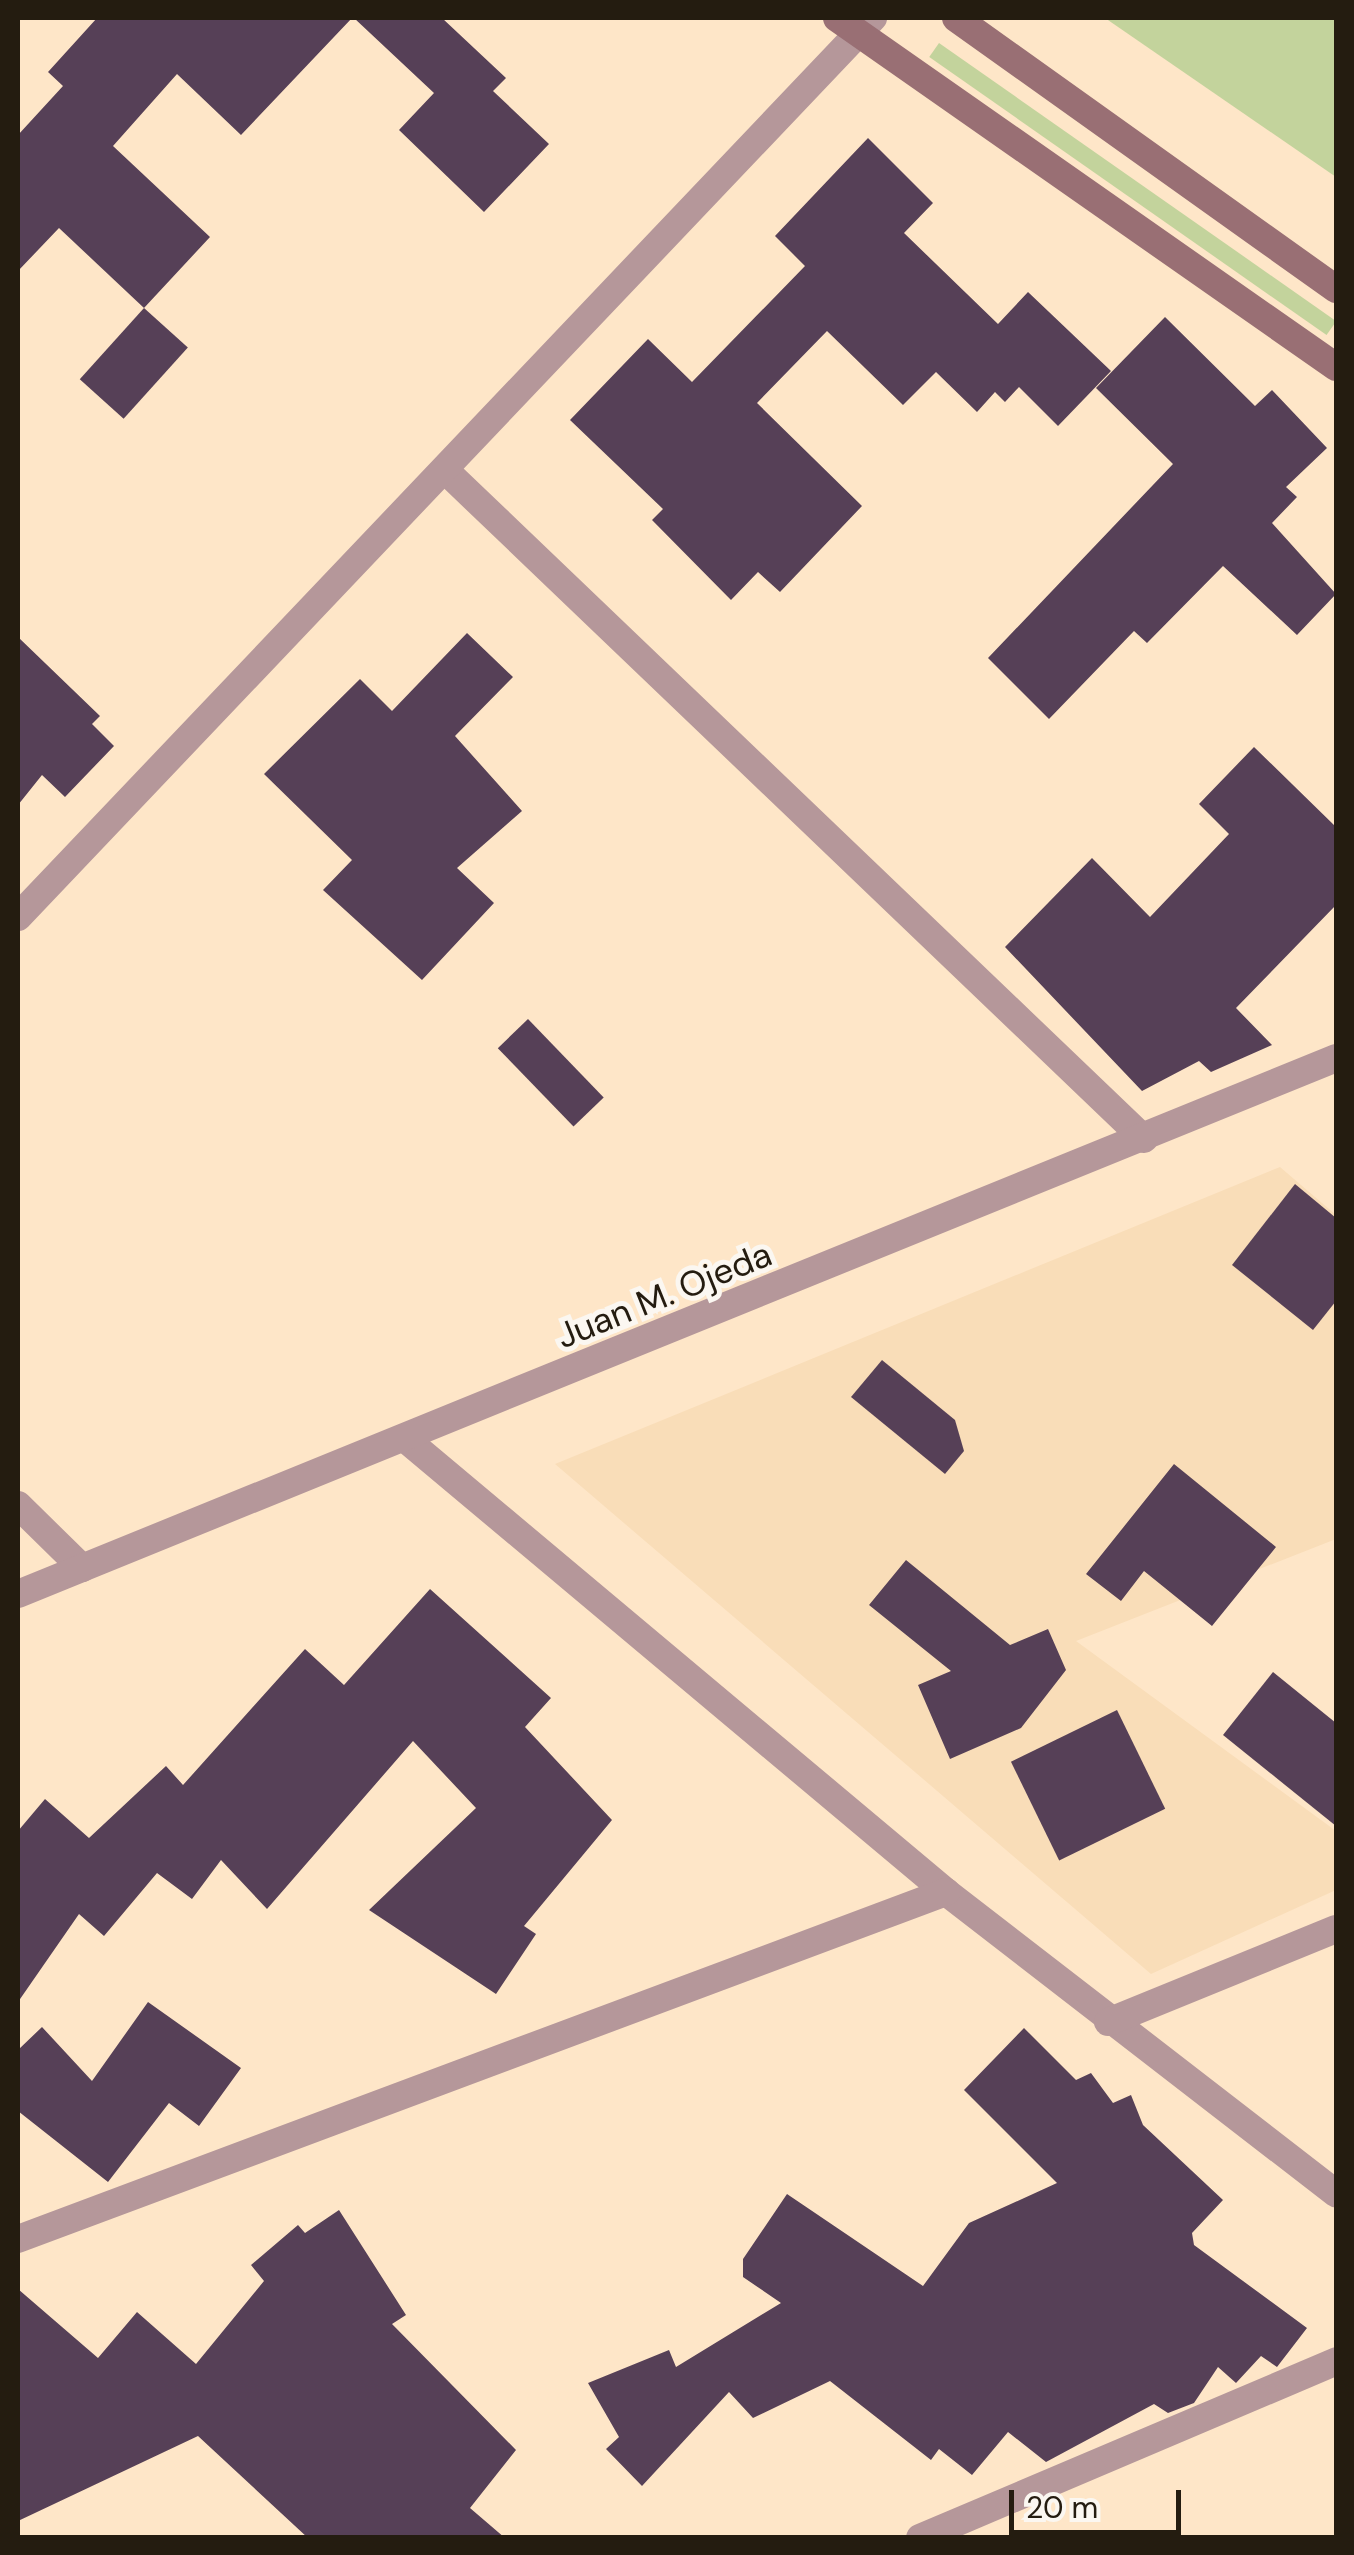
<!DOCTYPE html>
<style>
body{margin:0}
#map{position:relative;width:1354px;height:2555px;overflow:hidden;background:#fee6c8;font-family:"DM Sans",sans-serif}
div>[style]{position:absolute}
.built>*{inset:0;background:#f9ddb8}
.green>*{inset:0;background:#c3d39c;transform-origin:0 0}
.building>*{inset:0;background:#564057;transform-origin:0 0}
.minor>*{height:28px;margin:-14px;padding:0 14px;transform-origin:14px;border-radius:14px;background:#b5979a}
.secondary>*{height:28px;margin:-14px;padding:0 14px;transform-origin:14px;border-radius:14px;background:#996f74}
span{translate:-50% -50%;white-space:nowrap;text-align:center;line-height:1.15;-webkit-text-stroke:10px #fbf7f1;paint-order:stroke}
.street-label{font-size:35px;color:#241c10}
.frame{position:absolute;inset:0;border:20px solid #241c10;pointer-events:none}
.scale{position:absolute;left:1009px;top:2490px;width:172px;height:45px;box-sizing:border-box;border:5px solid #241c10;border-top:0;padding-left:12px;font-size:30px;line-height:35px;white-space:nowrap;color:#241c10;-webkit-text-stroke:8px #fbf7f1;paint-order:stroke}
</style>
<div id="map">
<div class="built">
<div style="clip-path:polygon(1280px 1167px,1336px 1215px,1336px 1539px,1076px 1641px,1336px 1831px,1336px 1890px,1151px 1974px,555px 1464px)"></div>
</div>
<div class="green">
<div style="clip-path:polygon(1105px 18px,1336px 18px,1336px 177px)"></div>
<div style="left:939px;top:43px;width:485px;height:17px;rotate:35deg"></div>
</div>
<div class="building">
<div style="clip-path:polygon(97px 18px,352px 18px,241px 135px,177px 74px,113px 146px,210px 237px,144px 308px,59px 228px,18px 271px,18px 135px,63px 86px,48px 72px)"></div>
<div style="clip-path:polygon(354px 18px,442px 18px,506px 78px,493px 91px,549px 144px,484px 212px,399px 130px,434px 93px)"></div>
<div style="clip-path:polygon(868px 138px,933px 203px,904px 233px,998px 324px,1028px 292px,1111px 371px,1058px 426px,1019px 387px,1005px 402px,995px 392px,977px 412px,936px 372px,903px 405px,827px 331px,757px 403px,862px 506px,780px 592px,758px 572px,731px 600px,652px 520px,663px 509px,570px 420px,648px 339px,692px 382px,805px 266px,775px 236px)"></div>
<div style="left:144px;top:308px;width:59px;height:96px;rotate:42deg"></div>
<div style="clip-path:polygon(1165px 317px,1255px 406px,1272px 390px,1327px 448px,1286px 487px,1297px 497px,1272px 523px,1336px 594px,1297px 635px,1223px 566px,1147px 643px,1134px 631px,1049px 719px,988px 658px,1173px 464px,1096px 388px)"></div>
<div style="clip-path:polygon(467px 633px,513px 677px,455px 736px,522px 811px,457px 868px,494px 903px,422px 980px,323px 890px,352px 860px,264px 774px,360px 679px,392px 711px)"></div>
<div style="clip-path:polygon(18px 637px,100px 716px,92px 724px,114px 746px,65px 797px,42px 775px,18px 805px)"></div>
<div style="clip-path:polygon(1254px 747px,1336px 827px,1336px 905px,1236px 1008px,1272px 1045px,1211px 1072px,1199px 1061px,1142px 1091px,1005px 947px,1092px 858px,1150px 917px,1229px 834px,1199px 804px)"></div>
<div style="left:528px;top:1019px;width:109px;height:42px;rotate:46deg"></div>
<div style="clip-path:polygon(1295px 1184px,1336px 1218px,1336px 1301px,1313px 1330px,1232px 1265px)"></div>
<div style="clip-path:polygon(882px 1360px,955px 1420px,964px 1451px,945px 1474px,851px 1397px)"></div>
<div style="clip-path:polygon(1174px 1464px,1276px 1547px,1212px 1626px,1144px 1571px,1121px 1601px,1086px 1574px)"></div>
<div style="clip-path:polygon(906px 1560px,1010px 1645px,1048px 1629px,1066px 1670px,1021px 1728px,950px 1759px,918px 1685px,951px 1671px,869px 1605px)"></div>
<div style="clip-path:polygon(430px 1589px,551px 1698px,525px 1727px,612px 1820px,524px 1926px,536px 1934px,496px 1994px,369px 1910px,476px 1808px,413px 1741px,267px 1909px,221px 1860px,192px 1899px,157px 1873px,104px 1936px,79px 1914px,18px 2002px,18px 1831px,45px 1799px,89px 1838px,166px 1766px,183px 1785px,305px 1649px,344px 1685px)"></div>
<div style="clip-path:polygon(1273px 1672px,1336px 1723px,1336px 1826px,1223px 1735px)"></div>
<div style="left:1117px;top:1710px;width:110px;height:118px;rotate:64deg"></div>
<div style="clip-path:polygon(148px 2002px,241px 2068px,199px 2126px,169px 2103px,108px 2182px,18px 2111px,18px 2050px,42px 2027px,92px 2081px)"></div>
<div style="clip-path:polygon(1024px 2028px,1076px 2080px,1091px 2073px,1113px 2103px,1131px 2095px,1143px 2125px,1223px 2200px,1192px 2233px,1194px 2245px,1307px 2328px,1277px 2367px,1261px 2356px,1236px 2383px,1218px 2367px,1194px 2403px,1168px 2413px,1154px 2404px,1046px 2462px,1008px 2432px,972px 2475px,939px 2449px,931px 2460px,830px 2381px,753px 2418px,729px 2392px,642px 2486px,606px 2449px,619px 2437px,588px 2383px,669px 2350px,676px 2367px,781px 2303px,743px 2277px,743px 2259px,787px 2194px,923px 2286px,969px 2223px,1057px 2183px,964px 2090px)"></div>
<div style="clip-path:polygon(339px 2210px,406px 2315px,392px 2324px,516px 2450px,470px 2508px,505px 2538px,308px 2538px,198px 2436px,18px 2521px,18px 2289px,98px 2358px,137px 2312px,196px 2364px,264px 2281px,251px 2265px,298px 2225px,305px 2233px)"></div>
</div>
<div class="minor">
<div style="left:446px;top:471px;width:966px;rotate:43.74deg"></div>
<div style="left:18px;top:917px;width:1241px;rotate:-46.44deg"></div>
<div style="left:408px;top:1441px;width:702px;rotate:39.97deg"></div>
<div style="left:946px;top:1892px;width:493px;rotate:37.7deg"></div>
<div style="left:18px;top:1505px;width:90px;rotate:44.5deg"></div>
<div style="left:18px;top:1594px;width:1423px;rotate:-22.13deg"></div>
<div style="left:1108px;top:2022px;width:246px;rotate:-22.2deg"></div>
<div style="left:18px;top:2239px;width:991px;rotate:-20.5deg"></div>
<div style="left:920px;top:2538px;width:452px;rotate:-23deg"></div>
</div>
<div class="secondary">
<div style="left:837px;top:18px;width:609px;rotate:34.97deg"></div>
<div style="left:956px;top:18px;width:467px;rotate:35.5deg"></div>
</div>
<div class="street-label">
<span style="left:664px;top:1295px;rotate:-22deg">Juan M. Ojeda</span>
</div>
<div class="frame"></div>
<div class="scale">20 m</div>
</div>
